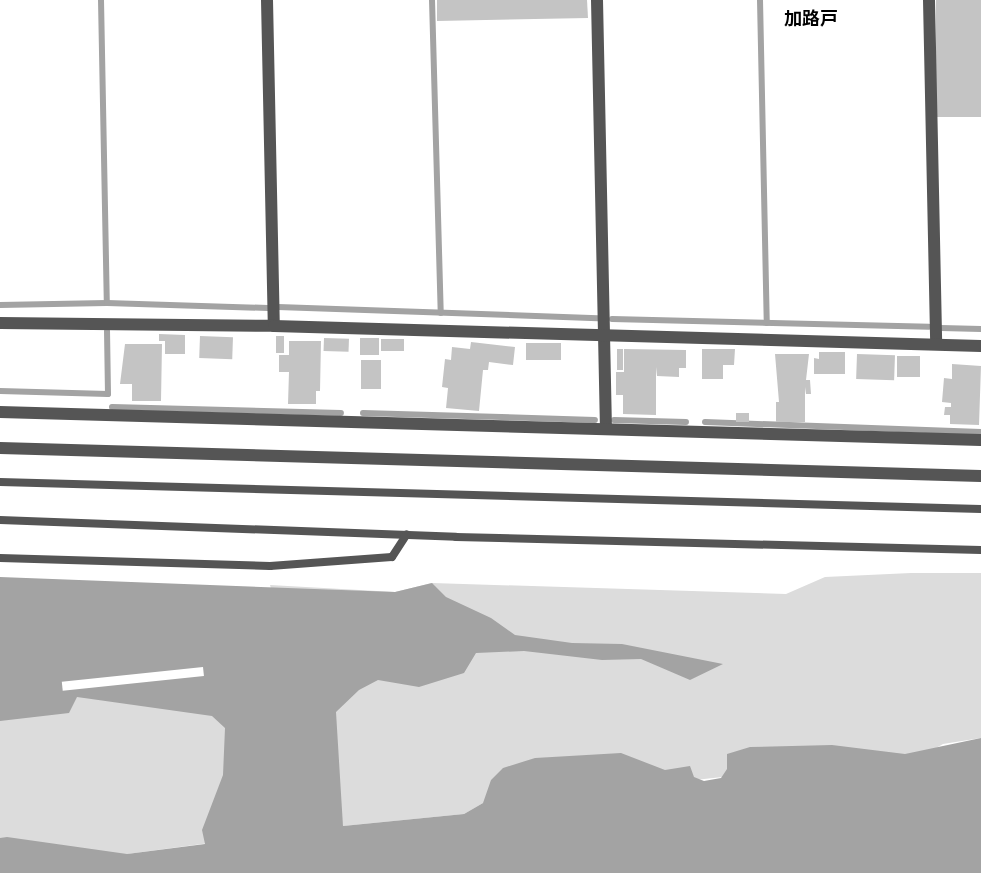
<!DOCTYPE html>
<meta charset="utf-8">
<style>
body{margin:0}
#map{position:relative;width:981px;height:873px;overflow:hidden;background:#fff;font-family:Cabin,"Noto Sans JP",sans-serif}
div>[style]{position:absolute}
.green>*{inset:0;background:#dcdcdc}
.water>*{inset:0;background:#a3a3a3}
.pier>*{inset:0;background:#fff;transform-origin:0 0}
.stream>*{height:6px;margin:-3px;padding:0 3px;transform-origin:3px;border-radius:3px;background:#a3a3a3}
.building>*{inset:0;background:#c4c4c4;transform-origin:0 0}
.service>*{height:8px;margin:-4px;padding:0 4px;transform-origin:4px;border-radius:4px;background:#555}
.minor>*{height:12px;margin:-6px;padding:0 6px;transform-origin:6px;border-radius:6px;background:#555}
.tertiary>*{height:12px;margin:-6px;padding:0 6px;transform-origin:6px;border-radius:6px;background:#555}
span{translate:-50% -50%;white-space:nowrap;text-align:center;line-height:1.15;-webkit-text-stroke:4.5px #fff;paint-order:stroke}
.neighbourhood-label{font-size:18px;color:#000;font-weight:700}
</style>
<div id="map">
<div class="green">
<div style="clip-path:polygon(911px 573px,981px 573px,981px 738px,943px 744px,924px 755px,483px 803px,464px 814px,343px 826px,270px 585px,395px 592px,432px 583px,786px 594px,825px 577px)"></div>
<div style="clip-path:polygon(0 675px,228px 681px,232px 840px,0 871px)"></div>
</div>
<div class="water">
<div style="clip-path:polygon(0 577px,395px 592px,432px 583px,446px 597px,491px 618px,515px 635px,572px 643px,622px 644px,723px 664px,690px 680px,641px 659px,602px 660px,524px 651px,476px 653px,464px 673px,419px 687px,378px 680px,359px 690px,336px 712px,343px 826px,464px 814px,483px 803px,491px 780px,503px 768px,535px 758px,621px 753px,665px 770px,690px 766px,694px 777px,704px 781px,721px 778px,727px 769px,727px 754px,750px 747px,832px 745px,905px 754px,981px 738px,981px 873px,0 873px,0 838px,7px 837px,127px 854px,205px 844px,202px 830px,223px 775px,225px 728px,212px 716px,77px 697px,69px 713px,0 721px)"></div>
</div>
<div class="pier">
<div style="left:203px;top:667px;width:9px;height:142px;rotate:84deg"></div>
</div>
<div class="stream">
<div style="left:101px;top:0;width:300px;rotate:88.9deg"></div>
<div style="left:432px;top:0;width:313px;rotate:88.4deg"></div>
<div style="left:760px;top:0;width:323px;rotate:88.8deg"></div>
<div style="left:0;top:305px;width:107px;rotate:-1.1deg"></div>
<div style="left:107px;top:303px;width:161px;rotate:1.8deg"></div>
<div style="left:278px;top:307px;width:320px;rotate:2deg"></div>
<div style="left:612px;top:319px;width:317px;rotate:1.4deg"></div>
<div style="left:941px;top:328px;width:40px;rotate:1.4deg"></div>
<div style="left:0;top:391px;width:108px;rotate:1.6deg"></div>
<div style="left:108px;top:394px;width:63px;rotate:-90.9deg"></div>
<div style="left:112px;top:407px;width:229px;rotate:1.5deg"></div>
<div style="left:363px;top:413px;width:232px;rotate:1.7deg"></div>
<div style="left:614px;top:420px;width:72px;rotate:1.6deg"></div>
<div style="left:705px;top:422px;width:276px;rotate:2.1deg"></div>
</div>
<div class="building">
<div style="clip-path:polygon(437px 0,587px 0,588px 18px,437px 21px)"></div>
<div style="left:936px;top:0;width:45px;height:117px"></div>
<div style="clip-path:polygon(159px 334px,185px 335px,185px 354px,165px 354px,165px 341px,159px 341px)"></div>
<div style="left:200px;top:336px;width:33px;height:22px;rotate:2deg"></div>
<div style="left:276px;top:336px;width:8px;height:17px"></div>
<div style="left:324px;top:338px;width:25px;height:13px;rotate:2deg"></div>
<div style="left:360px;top:338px;width:19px;height:17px"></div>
<div style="left:381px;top:339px;width:23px;height:12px"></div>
<div style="clip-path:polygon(289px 341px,321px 341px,320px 391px,316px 391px,316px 404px,288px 404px,289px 372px,279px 372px,279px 355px,289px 355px)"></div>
<div style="clip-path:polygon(471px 342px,515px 347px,513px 365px,489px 362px,488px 370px,483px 370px,479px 411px,446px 408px,448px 388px,442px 387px,445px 359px,451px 360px,452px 347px,470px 349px)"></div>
<div style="left:526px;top:343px;width:35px;height:17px"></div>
<div style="clip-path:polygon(125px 344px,162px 344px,161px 401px,132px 401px,132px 384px,120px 384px)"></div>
<div style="left:617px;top:349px;width:6px;height:21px"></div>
<div style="clip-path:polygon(624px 349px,686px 350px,686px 368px,679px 368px,679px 377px,657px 376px,656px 367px,656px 415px,623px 414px,623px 395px,616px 395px,616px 372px,624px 372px)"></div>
<div style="clip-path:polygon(702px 349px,735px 349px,734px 365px,723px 365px,723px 379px,702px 379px)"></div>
<div style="clip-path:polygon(819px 352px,845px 352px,845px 374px,814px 374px,814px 358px,819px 359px)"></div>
<div style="clip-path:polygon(775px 354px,809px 354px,806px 380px,810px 380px,811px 394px,806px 394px,805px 387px,805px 422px,776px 422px,776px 402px,779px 402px)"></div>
<div style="left:857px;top:354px;width:38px;height:25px;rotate:2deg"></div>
<div style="left:897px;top:356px;width:23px;height:21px"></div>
<div style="left:361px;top:360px;width:20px;height:29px"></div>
<div style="clip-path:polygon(952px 364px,981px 366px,979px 425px,950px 424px,950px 415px,944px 415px,945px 407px,951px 407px,951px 403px,942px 402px,944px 378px,952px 379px)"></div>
<div style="left:736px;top:413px;width:13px;height:9px"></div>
</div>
<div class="service">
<div style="left:0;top:482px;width:981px;rotate:1.58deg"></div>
<div style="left:0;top:520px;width:456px;rotate:2.1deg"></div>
<div style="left:456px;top:537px;width:525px;rotate:1.42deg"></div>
<div style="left:0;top:558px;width:270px;rotate:1.7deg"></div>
<div style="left:270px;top:566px;width:122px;rotate:-4.2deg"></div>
<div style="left:392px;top:557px;width:27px;rotate:-57deg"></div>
</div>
<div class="minor">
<div style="left:267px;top:0;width:326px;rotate:88.8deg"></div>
<div style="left:597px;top:0;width:429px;rotate:88.8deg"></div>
<div style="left:929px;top:0;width:344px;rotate:88.8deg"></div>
<div style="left:0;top:323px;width:274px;rotate:0.6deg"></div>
<div style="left:274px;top:326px;width:707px;rotate:1.62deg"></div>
<div style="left:0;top:412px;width:981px;rotate:1.63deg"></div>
</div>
<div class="tertiary">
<div style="left:0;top:448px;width:981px;rotate:1.63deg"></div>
</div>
<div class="neighbourhood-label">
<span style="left:811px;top:19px">加路戸</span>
</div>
</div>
